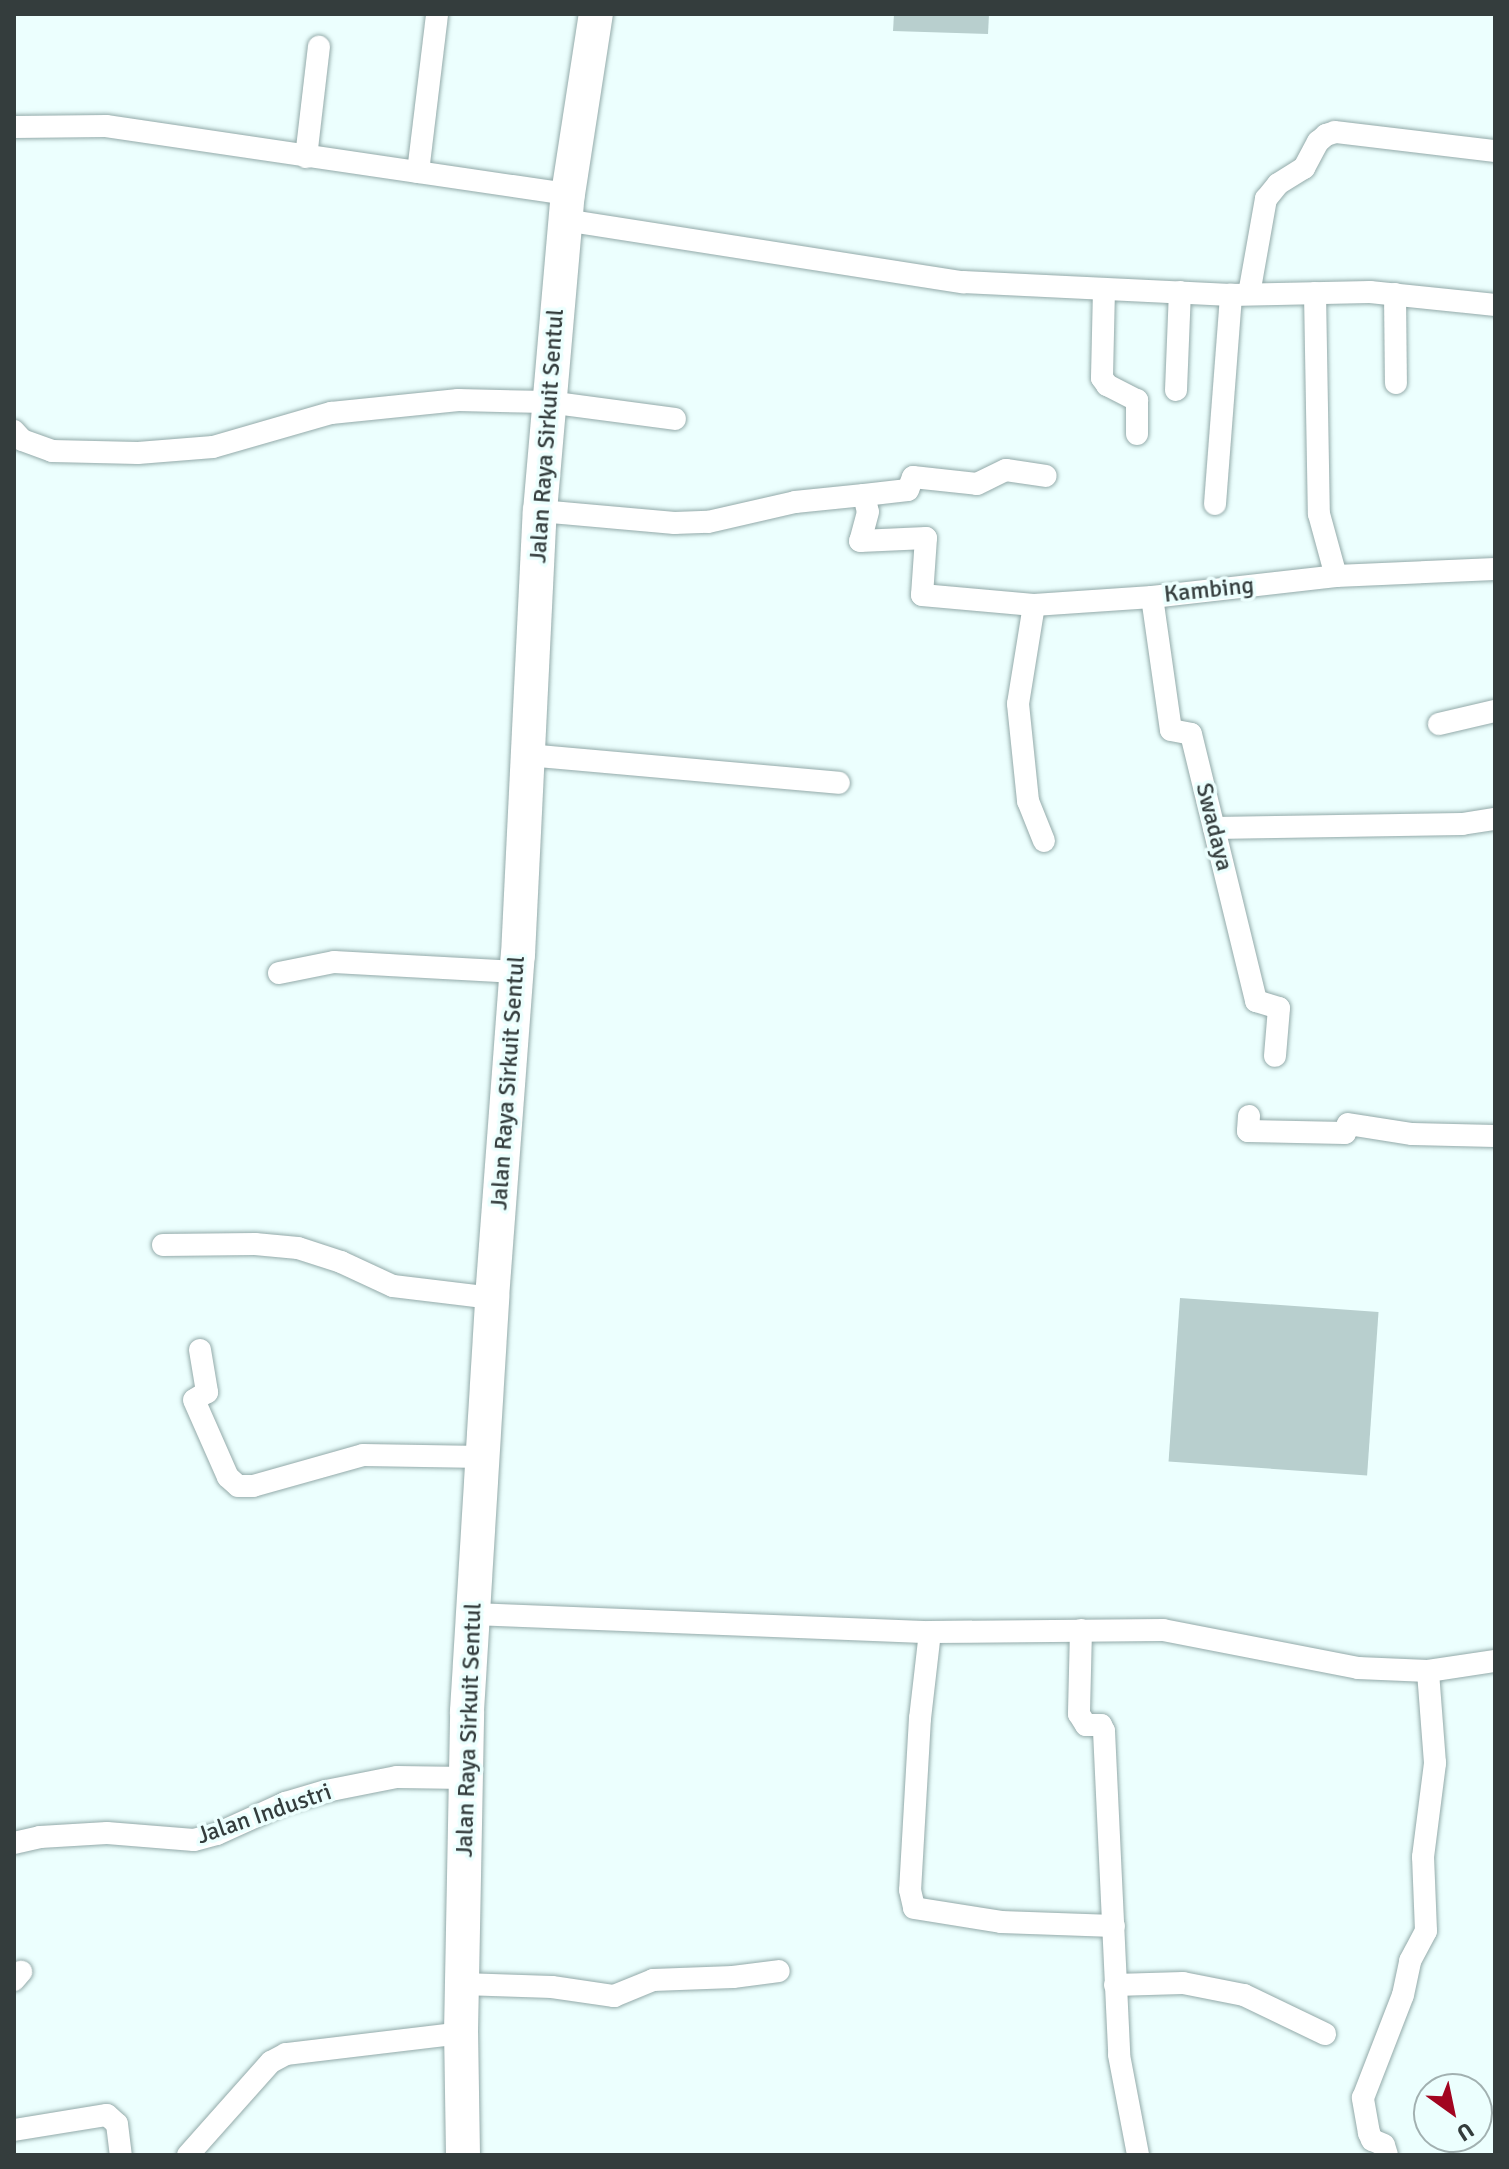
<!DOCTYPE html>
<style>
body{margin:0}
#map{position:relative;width:1509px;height:2169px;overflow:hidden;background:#ecfffe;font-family:Signika,sans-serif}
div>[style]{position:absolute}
.building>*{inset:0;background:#b8cfce;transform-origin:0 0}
.roads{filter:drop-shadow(0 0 2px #93aaa9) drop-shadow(0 0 2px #93aaa9)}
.street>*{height:22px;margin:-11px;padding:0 11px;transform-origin:11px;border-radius:11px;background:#fff}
.primary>*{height:34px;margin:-17px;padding:0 17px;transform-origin:17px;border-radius:17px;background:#fff}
span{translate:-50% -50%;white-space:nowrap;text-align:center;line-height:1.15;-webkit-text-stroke:7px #ecfffe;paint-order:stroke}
.street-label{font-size:24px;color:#343d3d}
.frame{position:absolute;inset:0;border:16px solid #343d3d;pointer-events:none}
.north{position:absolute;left:1413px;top:2073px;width:80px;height:80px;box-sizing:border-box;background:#ecfffe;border:2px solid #a2b1b1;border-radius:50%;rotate:147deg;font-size:22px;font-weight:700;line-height:32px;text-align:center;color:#343d3d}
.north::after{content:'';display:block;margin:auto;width:28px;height:36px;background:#a20520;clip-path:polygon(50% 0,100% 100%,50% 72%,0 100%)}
</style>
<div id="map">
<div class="building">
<div style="clip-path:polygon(894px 14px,989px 14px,988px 34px,893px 31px)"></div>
<div style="left:1180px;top:1298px;width:199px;height:164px;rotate:4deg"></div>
</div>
<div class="roads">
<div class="street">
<div style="left:14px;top:127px;width:92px;rotate:-0.6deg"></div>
<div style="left:106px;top:126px;width:467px;rotate:8.4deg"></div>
<div style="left:306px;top:157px;width:111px;rotate:-83.3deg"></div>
<div style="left:418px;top:172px;width:159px;rotate:-83.1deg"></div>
<div style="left:565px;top:220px;width:403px;rotate:8.9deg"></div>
<div style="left:963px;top:282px;width:268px;rotate:2.8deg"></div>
<div style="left:1231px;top:295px;width:139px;rotate:-1.2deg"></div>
<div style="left:1370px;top:292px;width:126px;rotate:5.9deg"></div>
<div style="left:1104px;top:289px;width:89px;rotate:91.3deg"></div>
<div style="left:1102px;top:378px;width:9px;rotate:54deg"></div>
<div style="left:1107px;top:385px;width:34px;rotate:27deg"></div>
<div style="left:1137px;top:400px;width:34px;rotate:90deg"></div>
<div style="left:1315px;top:293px;width:221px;rotate:89deg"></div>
<div style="left:1319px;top:514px;width:64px;rotate:74.7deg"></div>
<div style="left:1249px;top:294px;width:97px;rotate:-79.9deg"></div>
<div style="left:1266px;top:199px;width:19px;rotate:-51deg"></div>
<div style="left:1278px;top:184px;width:31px;rotate:-32deg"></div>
<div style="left:1304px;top:168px;width:30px;rotate:-62deg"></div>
<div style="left:1318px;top:142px;width:11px;rotate:-41deg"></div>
<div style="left:1326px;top:135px;width:9px;rotate:-18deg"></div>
<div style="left:1335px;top:132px;width:161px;rotate:6.8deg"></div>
<div style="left:1395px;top:294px;width:89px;rotate:89.4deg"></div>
<div style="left:1176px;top:390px;width:98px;rotate:-87.7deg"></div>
<div style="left:14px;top:431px;width:12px;rotate:48deg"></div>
<div style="left:22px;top:440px;width:32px;rotate:20deg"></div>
<div style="left:52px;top:451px;width:86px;rotate:1.3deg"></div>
<div style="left:138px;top:453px;width:75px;rotate:-4.6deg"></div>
<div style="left:213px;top:447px;width:123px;rotate:-16.1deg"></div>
<div style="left:331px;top:413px;width:128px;rotate:-5.8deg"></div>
<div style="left:458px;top:400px;width:90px;rotate:1.3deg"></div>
<div style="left:548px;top:402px;width:128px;rotate:7.6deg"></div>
<div style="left:864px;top:495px;width:44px;rotate:-6.5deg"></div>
<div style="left:908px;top:490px;width:14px;rotate:-69deg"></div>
<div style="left:913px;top:477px;width:64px;rotate:6.2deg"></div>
<div style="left:977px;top:484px;width:32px;rotate:-26deg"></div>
<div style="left:1006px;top:470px;width:40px;rotate:8.5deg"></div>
<div style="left:1215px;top:504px;width:210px;rotate:-85.6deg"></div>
<div style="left:540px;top:511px;width:135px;rotate:5.1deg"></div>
<div style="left:674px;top:523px;width:34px;rotate:-2deg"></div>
<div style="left:708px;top:522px;width:89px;rotate:-12.9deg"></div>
<div style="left:795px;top:502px;width:69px;rotate:-5.8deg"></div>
<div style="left:864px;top:495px;width:17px;rotate:77deg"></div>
<div style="left:868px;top:512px;width:30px;rotate:105deg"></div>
<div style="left:860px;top:541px;width:66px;rotate:-2.6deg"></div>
<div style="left:926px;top:538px;width:57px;rotate:94deg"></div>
<div style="left:922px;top:595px;width:112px;rotate:5.1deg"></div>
<div style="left:1034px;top:605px;width:118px;rotate:-3.9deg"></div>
<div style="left:1152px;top:597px;width:185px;rotate:-6.5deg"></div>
<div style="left:1336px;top:576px;width:159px;rotate:-2.5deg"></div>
<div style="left:1152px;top:597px;width:134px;rotate:81.9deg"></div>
<div style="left:1171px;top:730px;width:20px;rotate:11deg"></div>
<div style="left:1191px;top:734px;width:275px;rotate:76.3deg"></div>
<div style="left:1256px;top:1001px;width:24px;rotate:17deg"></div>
<div style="left:1279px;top:1008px;width:48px;rotate:94.8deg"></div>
<div style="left:1034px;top:605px;width:100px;rotate:99.2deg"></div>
<div style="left:1018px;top:704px;width:98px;rotate:84.1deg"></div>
<div style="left:1028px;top:801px;width:43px;rotate:68.2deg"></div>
<div style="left:1439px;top:724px;width:57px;rotate:-13.1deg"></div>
<div style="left:527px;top:755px;width:313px;rotate:5.1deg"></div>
<div style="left:1214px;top:828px;width:248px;rotate:-0.9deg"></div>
<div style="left:1462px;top:824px;width:33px;rotate:-9deg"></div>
<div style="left:279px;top:973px;width:56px;rotate:-11.3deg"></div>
<div style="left:334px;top:962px;width:183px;rotate:3.1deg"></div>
<div style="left:1249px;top:1116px;width:15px;rotate:94deg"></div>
<div style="left:1248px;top:1131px;width:97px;rotate:1.2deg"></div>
<div style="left:1345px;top:1133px;width:9px;rotate:-72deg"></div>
<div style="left:1348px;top:1124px;width:65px;rotate:8.9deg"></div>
<div style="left:1412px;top:1134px;width:83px;rotate:1.4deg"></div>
<div style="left:163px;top:1245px;width:92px;rotate:-0.6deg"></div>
<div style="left:255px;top:1244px;width:43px;rotate:5.3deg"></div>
<div style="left:298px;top:1248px;width:45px;rotate:18deg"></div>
<div style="left:341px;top:1262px;width:57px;rotate:24.8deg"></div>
<div style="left:393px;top:1286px;width:100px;rotate:6.9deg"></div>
<div style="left:200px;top:1350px;width:43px;rotate:80.5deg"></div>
<div style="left:207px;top:1392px;width:15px;rotate:148deg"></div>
<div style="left:194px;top:1400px;width:84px;rotate:66.2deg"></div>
<div style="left:228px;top:1477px;width:13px;rotate:42deg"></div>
<div style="left:238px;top:1486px;width:15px"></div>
<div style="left:253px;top:1486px;width:114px;rotate:-15.7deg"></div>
<div style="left:363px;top:1455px;width:120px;rotate:1deg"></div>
<div style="left:473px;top:1614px;width:457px;rotate:2.3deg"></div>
<div style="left:930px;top:1632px;width:233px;rotate:-0.5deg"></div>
<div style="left:1163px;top:1630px;width:199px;rotate:11deg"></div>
<div style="left:1358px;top:1668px;width:70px;rotate:2.5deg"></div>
<div style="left:1428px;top:1671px;width:68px;rotate:-8.5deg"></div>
<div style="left:1081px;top:1630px;width:84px;rotate:91.4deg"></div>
<div style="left:1079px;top:1714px;width:13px;rotate:58deg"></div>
<div style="left:1086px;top:1725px;width:15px"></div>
<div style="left:1101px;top:1725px;width:7px;rotate:63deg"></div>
<div style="left:1104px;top:1731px;width:324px;rotate:87.3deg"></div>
<div style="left:1119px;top:2055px;width:102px;rotate:79.2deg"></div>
<div style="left:930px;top:1632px;width:87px;rotate:96.6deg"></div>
<div style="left:920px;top:1718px;width:172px;rotate:93.3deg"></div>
<div style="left:910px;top:1890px;width:18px;rotate:77deg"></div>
<div style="left:914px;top:1908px;width:88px;rotate:9.1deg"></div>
<div style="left:1001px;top:1922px;width:113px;rotate:2deg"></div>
<div style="left:14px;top:1843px;width:27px;rotate:-13deg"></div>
<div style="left:40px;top:1837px;width:67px;rotate:-3.4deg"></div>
<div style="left:107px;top:1833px;width:87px;rotate:4.6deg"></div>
<div style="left:194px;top:1840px;width:24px;rotate:-15deg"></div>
<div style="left:217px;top:1834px;width:75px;rotate:-24.5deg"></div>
<div style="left:285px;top:1803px;width:43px;rotate:-16.3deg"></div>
<div style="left:326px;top:1791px;width:72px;rotate:-11.2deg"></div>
<div style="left:397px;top:1777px;width:69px;rotate:0.8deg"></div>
<div style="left:14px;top:1980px;width:11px;rotate:-49deg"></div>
<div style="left:462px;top:1984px;width:90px;rotate:1.9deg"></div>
<div style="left:552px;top:1987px;width:63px;rotate:8.3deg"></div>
<div style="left:614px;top:1996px;width:42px;rotate:-22.3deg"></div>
<div style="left:653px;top:1980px;width:80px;rotate:-2.1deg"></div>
<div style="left:733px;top:1977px;width:46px;rotate:-7.4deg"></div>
<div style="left:1115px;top:1985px;width:68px;rotate:-1.7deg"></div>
<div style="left:1183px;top:1983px;width:62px;rotate:11.1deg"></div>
<div style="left:1244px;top:1995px;width:90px;rotate:25.7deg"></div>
<div style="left:14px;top:2130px;width:94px;rotate:-9.2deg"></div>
<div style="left:107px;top:2115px;width:13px;rotate:42deg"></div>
<div style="left:117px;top:2124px;width:31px;rotate:83deg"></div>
<div style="left:188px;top:2155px;width:125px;rotate:-48.3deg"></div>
<div style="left:271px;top:2062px;width:17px;rotate:-28deg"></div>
<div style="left:286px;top:2054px;width:176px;rotate:-6.8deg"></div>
<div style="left:1387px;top:2155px;width:10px;rotate:-107deg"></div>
<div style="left:1384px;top:2145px;width:13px;rotate:-157deg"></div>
<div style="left:1372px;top:2140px;width:8px;rotate:-113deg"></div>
<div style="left:1369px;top:2133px;width:36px;rotate:-100deg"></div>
<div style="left:1363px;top:2098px;width:110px;rotate:-68.8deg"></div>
<div style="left:1403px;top:1995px;width:35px;rotate:-78deg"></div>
<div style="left:1410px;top:1961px;width:34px;rotate:-62deg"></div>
<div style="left:1426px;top:1931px;width:74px;rotate:-92.3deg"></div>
<div style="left:1423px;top:1857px;width:95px;rotate:-82.7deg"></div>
<div style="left:1435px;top:1763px;width:92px;rotate:-94.4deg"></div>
</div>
<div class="primary">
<div style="left:463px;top:2155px;width:122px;rotate:-90.9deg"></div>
<div style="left:461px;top:2033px;width:322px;rotate:-88.9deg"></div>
<div style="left:467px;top:1711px;width:414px;rotate:-86.5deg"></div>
<div style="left:492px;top:1298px;width:344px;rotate:-85.7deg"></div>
<div style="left:518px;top:955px;width:445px;rotate:-87.2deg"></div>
<div style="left:540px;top:511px;width:318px;rotate:-85deg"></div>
<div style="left:568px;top:194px;width:182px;rotate:-81.2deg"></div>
</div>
</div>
<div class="street-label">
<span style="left:547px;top:436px;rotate:-86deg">Jalan Raya Sirkuit Sentul</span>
<span style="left:1209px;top:590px;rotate:-6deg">Kambing</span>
<span style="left:1214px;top:827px;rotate:76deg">Swadaya</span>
<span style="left:508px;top:1083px;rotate:-86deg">Jalan Raya Sirkuit Sentul</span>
<span style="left:469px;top:1730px;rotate:-88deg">Jalan Raya Sirkuit Sentul</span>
<span style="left:264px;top:1814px;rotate:-19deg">Jalan Industri</span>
</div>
<div class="frame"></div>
<div class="north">U</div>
</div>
